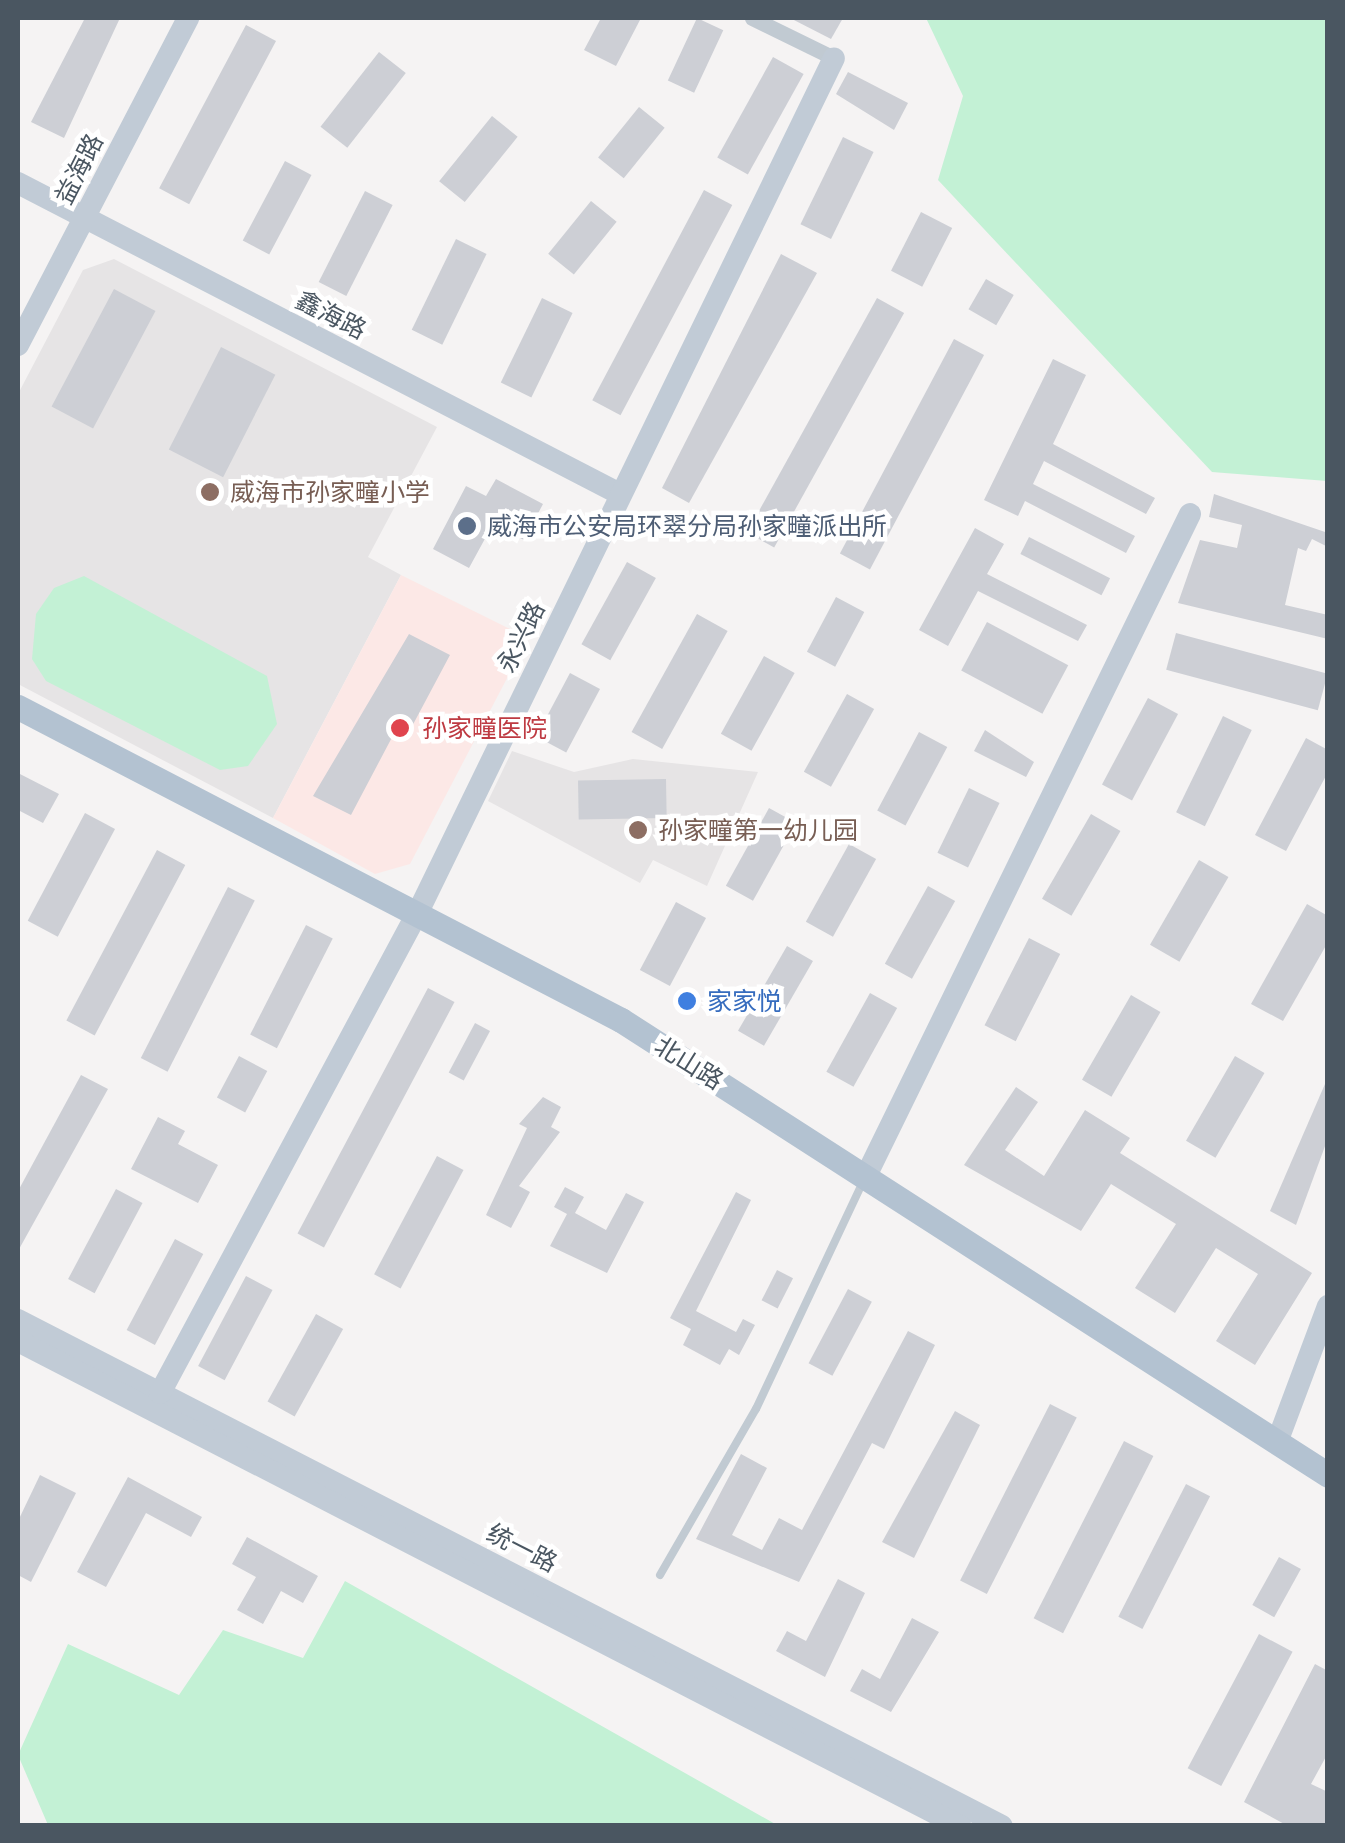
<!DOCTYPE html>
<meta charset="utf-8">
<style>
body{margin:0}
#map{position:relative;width:1345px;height:1843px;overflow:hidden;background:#f5f3f3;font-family:Figtree,"Noto Sans SC",sans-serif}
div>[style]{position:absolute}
.education>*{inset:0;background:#e6e4e5}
.medical>*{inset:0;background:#fce8e6}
.green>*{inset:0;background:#c3f1d5}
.building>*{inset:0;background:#cdcfd5;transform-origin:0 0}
.lane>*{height:8px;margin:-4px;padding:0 4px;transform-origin:4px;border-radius:4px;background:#c1cad2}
.street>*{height:15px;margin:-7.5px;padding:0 7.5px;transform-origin:7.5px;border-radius:7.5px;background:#c1cad2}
.secondary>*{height:22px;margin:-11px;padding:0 11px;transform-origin:11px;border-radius:11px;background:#c1cbd6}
.primary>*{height:25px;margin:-12.5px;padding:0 12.5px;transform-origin:12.5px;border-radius:12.5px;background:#b3c2d1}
.dots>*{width:28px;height:28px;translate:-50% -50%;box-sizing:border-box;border:5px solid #fff;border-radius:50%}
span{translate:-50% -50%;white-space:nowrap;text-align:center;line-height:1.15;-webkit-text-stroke:9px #fff;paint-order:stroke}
.street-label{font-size:25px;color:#4a5661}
.education-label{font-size:25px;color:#785e54}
.left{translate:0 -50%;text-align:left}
.service-label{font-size:25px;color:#4e5e75}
.health-label{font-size:25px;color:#be3a42}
.shop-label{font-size:25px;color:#366cbe}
.frame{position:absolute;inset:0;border:20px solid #4a5661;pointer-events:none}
</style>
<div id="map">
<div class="education">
<div style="clip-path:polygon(114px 259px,437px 427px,368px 557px,401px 575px,273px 818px,18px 684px,18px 394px,83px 270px)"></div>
<div style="clip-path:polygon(512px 751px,574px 772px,633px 759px,758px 772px,707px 886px,653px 860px,640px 883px,488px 801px)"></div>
</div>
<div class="medical">
<div style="clip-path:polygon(401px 575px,528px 638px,410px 864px,375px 874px,273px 818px)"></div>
</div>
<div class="green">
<div style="clip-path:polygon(926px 18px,1327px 18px,1327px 481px,1212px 472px,938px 180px,963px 96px)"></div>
<div style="clip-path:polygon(84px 576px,267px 676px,277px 724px,248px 766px,220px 770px,46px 681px,32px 659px,36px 614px,54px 588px)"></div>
<div style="clip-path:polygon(345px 1581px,777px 1825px,48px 1825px,18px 1755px,68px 1644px,179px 1695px,223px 1630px,303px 1658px)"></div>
</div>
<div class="building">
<div style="clip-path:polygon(85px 18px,120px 18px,64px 138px,31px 122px)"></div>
<div style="clip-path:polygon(601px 18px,641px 18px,616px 66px,584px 50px)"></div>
<div style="left:697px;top:18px;width:29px;height:69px;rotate:25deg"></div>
<div style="clip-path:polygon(790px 18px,843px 18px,831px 39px)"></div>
<div style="left:246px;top:25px;width:34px;height:185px;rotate:28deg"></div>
<div style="left:379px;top:52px;width:34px;height:95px;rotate:38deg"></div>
<div style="left:773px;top:57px;width:35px;height:115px;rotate:29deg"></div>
<div style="clip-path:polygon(848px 72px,908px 103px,894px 130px,836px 94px)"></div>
<div style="left:639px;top:107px;width:33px;height:65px;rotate:39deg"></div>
<div style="left:492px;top:116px;width:33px;height:84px;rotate:39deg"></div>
<div style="left:843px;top:137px;width:34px;height:97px;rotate:26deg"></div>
<div style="left:285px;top:161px;width:30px;height:90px;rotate:28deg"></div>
<div style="left:704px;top:190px;width:32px;height:238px;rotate:28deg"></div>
<div style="left:365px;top:191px;width:31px;height:102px;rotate:27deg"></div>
<div style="left:591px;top:201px;width:33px;height:68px;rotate:39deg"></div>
<div style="left:921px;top:212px;width:35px;height:66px;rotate:27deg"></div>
<div style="left:456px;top:239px;width:34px;height:101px;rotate:26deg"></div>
<div style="clip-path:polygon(781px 254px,817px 273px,689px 503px,662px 488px)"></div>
<div style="left:986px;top:279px;width:32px;height:35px;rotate:30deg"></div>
<div style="left:114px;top:289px;width:47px;height:133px;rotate:28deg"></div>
<div style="left:542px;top:298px;width:34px;height:94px;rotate:26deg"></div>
<div style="left:877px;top:298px;width:31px;height:268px;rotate:29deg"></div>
<div style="left:954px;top:339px;width:34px;height:243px;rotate:28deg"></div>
<div style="left:221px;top:347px;width:61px;height:115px;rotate:27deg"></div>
<div style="clip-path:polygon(1053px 359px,1086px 375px,1053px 444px,1155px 498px,1146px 514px,1044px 461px,1033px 484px,1135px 536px,1126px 553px,1025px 501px,1018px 516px,984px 500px)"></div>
<div style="clip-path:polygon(496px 479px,543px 504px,524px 540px,493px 524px,469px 568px,433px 549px,466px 486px,486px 496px)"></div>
<div style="clip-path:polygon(1214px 494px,1328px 533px,1328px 547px,1312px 539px,1306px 551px,1298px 548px,1285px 605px,1328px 615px,1328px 639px,1178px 603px,1200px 540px,1237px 548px,1242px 525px,1209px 517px)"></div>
<div style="clip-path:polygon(975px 528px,1004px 544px,987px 574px,1087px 625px,1078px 641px,978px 591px,948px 646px,919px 630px)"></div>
<div style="left:1029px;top:537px;width:91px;height:19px;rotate:27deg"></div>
<div style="left:627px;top:562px;width:33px;height:94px;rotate:29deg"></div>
<div style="left:836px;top:597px;width:32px;height:62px;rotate:28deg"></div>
<div style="left:697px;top:614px;width:35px;height:135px;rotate:29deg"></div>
<div style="left:987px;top:622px;width:92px;height:55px;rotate:28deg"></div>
<div style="left:1176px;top:633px;width:157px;height:38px;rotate:15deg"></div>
<div style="clip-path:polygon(409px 634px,450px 655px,409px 732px,398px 726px,351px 815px,313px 796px)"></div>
<div style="left:764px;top:656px;width:35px;height:89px;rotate:29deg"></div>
<div style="left:570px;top:673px;width:34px;height:72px;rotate:28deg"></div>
<div style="left:847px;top:694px;width:31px;height:89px;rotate:29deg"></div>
<div style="left:1148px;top:698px;width:34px;height:98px;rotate:28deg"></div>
<div style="left:1223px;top:716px;width:32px;height:107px;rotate:26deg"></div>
<div style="clip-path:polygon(985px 730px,1034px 762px,1026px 777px,974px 751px)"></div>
<div style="left:919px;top:732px;width:32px;height:89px;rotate:28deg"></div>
<div style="clip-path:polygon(1306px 738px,1328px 750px,1328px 772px,1286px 851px,1255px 835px)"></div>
<div style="clip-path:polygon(18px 773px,59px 794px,43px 823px,18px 810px)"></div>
<div style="left:666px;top:779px;width:39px;height:88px;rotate:89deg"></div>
<div style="left:969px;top:788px;width:34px;height:72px;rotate:26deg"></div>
<div style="left:769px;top:808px;width:31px;height:89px;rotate:29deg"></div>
<div style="left:85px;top:813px;width:34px;height:122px;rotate:28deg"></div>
<div style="left:1091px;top:814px;width:34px;height:98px;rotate:30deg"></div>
<div style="left:849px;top:844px;width:31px;height:89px;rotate:29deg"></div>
<div style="left:157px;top:850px;width:32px;height:193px;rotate:28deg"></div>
<div style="left:1199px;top:860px;width:34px;height:98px;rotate:30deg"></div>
<div style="left:928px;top:886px;width:31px;height:89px;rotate:29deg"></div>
<div style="left:228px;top:887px;width:30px;height:192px;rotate:27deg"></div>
<div style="left:676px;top:902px;width:34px;height:77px;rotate:28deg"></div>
<div style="clip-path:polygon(1307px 904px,1328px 916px,1328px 942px,1283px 1021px,1251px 1004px)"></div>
<div style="left:306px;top:925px;width:30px;height:123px;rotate:27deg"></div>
<div style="left:1029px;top:938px;width:35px;height:98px;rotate:27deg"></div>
<div style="left:787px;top:946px;width:30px;height:98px;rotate:30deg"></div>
<div style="left:428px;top:988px;width:30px;height:278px;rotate:28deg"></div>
<div style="left:870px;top:993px;width:31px;height:90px;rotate:29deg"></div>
<div style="left:1131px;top:995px;width:34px;height:98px;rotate:30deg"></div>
<div style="left:475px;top:1023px;width:17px;height:56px;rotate:28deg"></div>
<div style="left:239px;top:1056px;width:32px;height:47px;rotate:28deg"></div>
<div style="left:1235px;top:1056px;width:34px;height:98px;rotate:30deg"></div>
<div style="clip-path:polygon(81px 1075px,108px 1089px,18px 1251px,18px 1191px)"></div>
<div style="clip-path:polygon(1328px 1077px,1328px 1138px,1296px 1225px,1270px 1211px)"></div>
<div style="clip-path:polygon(1016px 1087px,1038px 1102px,1005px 1150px,1044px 1176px,1085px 1110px,1130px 1138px,1120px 1153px,1312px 1273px,1255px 1365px,1216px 1341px,1258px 1274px,1216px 1248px,1175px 1313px,1135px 1288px,1176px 1224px,1111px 1184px,1081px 1231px,964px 1165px)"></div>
<div style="clip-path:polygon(543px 1097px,561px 1107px,551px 1127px,560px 1132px,519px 1186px,530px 1192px,511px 1228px,486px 1215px,527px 1128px,519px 1124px)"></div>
<div style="clip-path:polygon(158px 1117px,185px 1131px,178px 1144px,218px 1165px,198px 1203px,131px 1169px)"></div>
<div style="left:437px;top:1156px;width:30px;height:134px;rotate:28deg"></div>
<div style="clip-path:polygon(565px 1187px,584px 1197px,575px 1213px,606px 1230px,626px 1193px,644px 1202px,607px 1273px,550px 1246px,567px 1214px,554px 1207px)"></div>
<div style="left:116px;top:1189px;width:30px;height:102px;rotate:28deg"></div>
<div style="clip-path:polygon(736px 1192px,751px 1200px,696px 1311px,736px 1332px,743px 1319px,755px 1325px,739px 1355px,729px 1349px,720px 1365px,683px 1345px,691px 1329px,670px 1318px)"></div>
<div style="left:175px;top:1239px;width:32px;height:103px;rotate:28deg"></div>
<div style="left:777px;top:1270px;width:18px;height:34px;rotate:27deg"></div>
<div style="left:246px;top:1276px;width:30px;height:102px;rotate:28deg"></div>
<div style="left:848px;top:1289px;width:27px;height:84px;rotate:28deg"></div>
<div style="left:316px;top:1314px;width:31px;height:100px;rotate:29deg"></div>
<div style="clip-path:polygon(908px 1331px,935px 1345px,884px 1449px,872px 1443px,799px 1582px,696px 1539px,741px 1454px,767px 1468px,732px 1535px,762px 1550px,779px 1518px,802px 1530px)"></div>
<div style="left:1050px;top:1404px;width:30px;height:198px;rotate:27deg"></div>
<div style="clip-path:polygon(955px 1411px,980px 1425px,914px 1558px,882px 1542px)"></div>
<div style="left:1124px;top:1441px;width:33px;height:199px;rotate:27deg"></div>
<div style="clip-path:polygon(40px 1475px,76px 1493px,31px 1582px,18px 1575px,18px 1521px)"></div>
<div style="clip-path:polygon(128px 1477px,202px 1517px,191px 1537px,146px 1513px,106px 1587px,77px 1572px)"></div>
<div style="left:1186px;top:1484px;width:27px;height:149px;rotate:27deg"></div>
<div style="clip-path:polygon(247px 1537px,318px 1576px,303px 1603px,281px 1591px,263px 1624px,237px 1610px,256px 1577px,232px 1564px)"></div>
<div style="left:1279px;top:1557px;width:25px;height:55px;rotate:29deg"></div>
<div style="clip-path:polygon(838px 1579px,865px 1593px,825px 1677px,776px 1651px,787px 1631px,806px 1641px)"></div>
<div style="clip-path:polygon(912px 1618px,939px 1632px,891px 1712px,850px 1691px,862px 1669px,880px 1679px)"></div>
<div style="left:1259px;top:1634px;width:38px;height:152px;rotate:28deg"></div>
<div style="clip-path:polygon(1315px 1664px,1328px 1671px,1328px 1753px,1311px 1784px,1328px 1792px,1328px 1826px,1288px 1826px,1244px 1802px)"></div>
</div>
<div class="lane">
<div style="left:660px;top:1575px;width:192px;rotate:-60deg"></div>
<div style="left:756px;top:1409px;width:253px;rotate:-64.8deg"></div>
</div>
<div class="street">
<div style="left:752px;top:18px;width:91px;rotate:26deg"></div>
</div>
<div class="secondary">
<div style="left:18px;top:183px;width:678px;rotate:27.32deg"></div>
<div style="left:18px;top:345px;width:369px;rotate:-62.5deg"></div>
<div style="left:866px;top:1176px;width:737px;rotate:-63.92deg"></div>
<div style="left:18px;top:1320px;width:1106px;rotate:27.21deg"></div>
<div style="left:18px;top:1341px;width:1060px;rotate:27.24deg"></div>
<div style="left:160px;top:1393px;width:550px;rotate:-61.81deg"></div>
<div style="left:420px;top:908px;width:945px;rotate:-64.03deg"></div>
<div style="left:1279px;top:1437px;width:140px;rotate:-69.5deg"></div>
</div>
<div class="primary">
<div style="left:18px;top:707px;width:679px;rotate:27.43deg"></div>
<div style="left:621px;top:1020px;width:841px;rotate:32.76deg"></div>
</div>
<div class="dots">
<div style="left:210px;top:492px;background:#8d6e63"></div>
<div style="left:467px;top:526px;background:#5c6f8a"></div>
<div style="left:400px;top:728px;background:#e0444e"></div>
<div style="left:638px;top:830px;background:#8d6e63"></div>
<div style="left:687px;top:1001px;background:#3f7fe0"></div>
</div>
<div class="street-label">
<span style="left:79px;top:169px;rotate:-63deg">益海路</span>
<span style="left:331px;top:315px;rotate:27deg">鑫海路</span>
<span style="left:521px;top:637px;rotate:-64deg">永兴路</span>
<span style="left:689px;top:1063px;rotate:32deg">北山路</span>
<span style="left:522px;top:1548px;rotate:27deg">统一路</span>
</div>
<div class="education-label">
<span class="left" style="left:230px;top:492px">威海市孙家疃小学</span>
<span class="left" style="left:658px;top:830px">孙家疃第一幼儿园</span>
</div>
<div class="service-label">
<span class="left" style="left:487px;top:526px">威海市公安局环翠分局孙家疃派出所</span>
</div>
<div class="health-label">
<span class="left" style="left:422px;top:728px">孙家疃医院</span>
</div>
<div class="shop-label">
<span class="left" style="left:707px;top:1001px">家家悦</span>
</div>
<div class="frame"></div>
</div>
